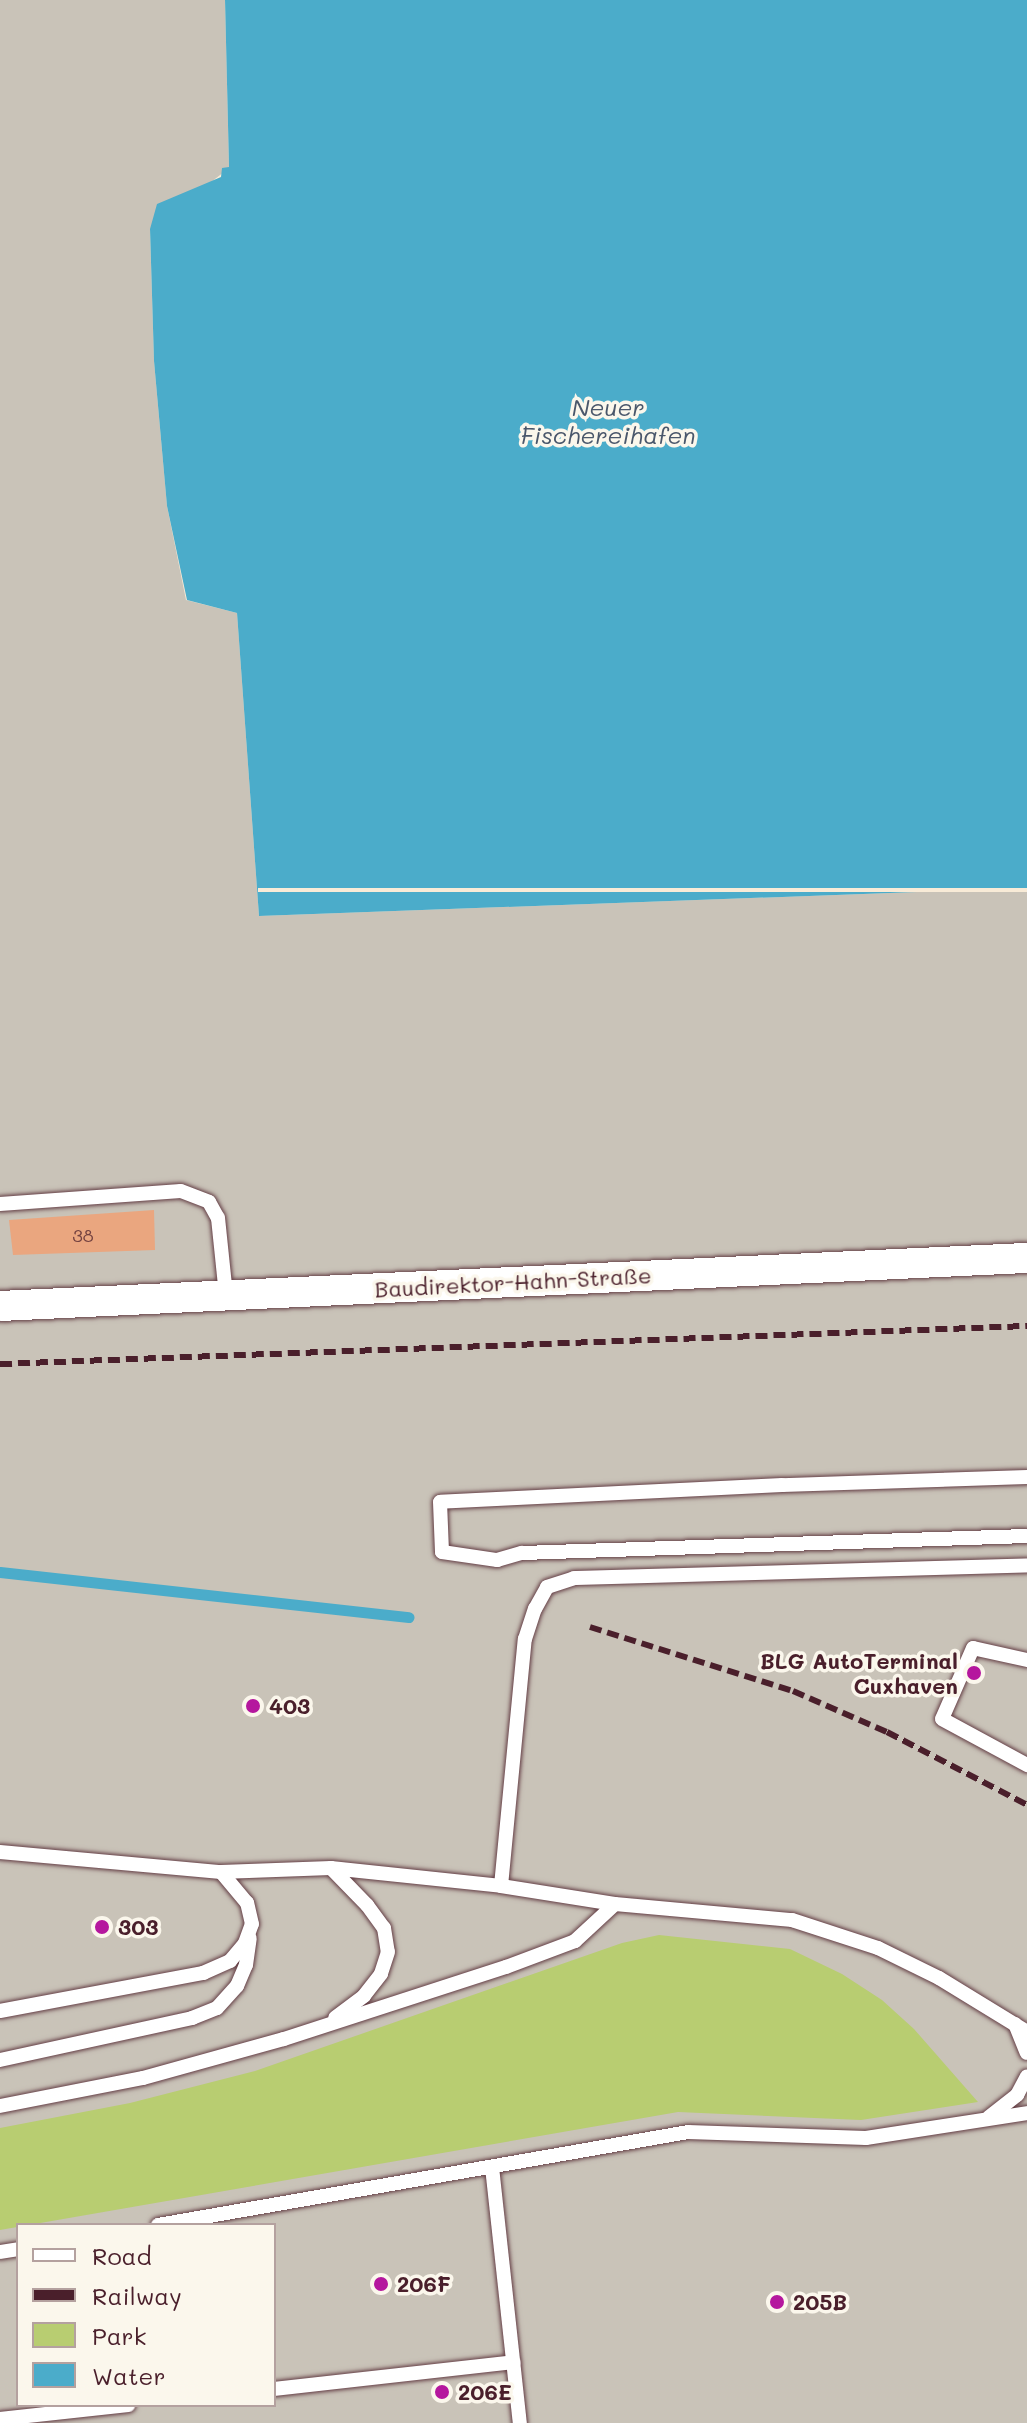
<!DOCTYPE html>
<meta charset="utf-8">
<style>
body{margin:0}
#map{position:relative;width:1027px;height:2423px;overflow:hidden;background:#f8ebd7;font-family:Mali,sans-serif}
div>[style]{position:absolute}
.industrial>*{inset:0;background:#c9c3b8}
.green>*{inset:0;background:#b8cd71}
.water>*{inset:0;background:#4bacca}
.pier>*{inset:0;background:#f8ebd7;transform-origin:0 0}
.stream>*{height:11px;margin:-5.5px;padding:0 5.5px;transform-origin:5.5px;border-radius:5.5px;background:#4bacca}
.building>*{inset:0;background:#eaa67f}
.roads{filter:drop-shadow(0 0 2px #643e45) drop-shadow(0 0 2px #643e45)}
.lane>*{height:14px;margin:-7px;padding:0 7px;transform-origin:7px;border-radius:7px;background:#fff}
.street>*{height:30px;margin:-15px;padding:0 15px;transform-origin:15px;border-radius:15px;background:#fff}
.rail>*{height:6px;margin-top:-3px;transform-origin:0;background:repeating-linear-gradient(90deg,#4a1f2b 0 12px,transparent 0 18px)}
.dots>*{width:22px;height:22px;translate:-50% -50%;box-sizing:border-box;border:4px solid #fbf7ec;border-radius:50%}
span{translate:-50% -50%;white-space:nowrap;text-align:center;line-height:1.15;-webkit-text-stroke:7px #fbf7ec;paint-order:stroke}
.number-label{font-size:18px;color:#724140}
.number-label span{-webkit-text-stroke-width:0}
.street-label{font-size:22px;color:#4a1f2b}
.poi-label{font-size:22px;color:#4a1f2b;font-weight:700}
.right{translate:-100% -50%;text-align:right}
.left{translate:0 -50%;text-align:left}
.water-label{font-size:24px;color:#4a576b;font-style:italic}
.legend{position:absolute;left:16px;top:2223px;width:260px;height:184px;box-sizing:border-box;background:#fbf7ec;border:2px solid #b4a19f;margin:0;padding:10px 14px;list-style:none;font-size:24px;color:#4a1f2b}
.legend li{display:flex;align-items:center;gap:16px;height:40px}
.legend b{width:40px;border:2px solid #b4a19f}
</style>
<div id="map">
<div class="industrial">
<div style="clip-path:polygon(evenodd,0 0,225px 0,229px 168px,150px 230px,154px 361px,167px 506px,186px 600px,237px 613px,259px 916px,1027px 888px,1027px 2423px,0 2423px,0 0,18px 2225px,274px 2225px,274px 2405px,18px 2405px,18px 2225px)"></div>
</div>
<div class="green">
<div style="clip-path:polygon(659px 1935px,790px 1949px,842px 1974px,882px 2000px,914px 2029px,978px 2102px,861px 2120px,678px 2112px,0 2230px,0 2128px,130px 2103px,255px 2071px,622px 1943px)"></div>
</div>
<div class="water">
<div style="clip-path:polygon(225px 0,1027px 0,1027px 888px,259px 916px,237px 613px,187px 600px,167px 506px,154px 361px,150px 229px,157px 204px,221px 177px,222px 168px,229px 167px)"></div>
</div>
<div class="pier">
<div style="left:1027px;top:888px;width:4px;height:769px;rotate:90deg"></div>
</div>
<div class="stream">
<div style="left:0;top:1572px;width:411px;rotate:6.3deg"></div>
</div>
<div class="building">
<div style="clip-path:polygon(154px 1210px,155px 1250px,13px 1255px,9px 1220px)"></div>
</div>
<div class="roads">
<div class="lane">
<div style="left:0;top:1204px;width:181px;rotate:-4.1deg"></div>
<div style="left:181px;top:1191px;width:30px;rotate:21deg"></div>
<div style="left:209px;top:1202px;width:18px;rotate:61deg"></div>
<div style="left:218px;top:1218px;width:78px;rotate:84.1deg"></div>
<div style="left:1027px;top:1477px;width:245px;rotate:178.1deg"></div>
<div style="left:782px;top:1485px;width:342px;rotate:177.2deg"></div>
<div style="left:440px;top:1502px;width:50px;rotate:87.7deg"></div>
<div style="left:442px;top:1552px;width:56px;rotate:8.3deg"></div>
<div style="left:497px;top:1560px;width:26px;rotate:-16deg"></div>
<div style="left:522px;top:1553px;width:505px;rotate:-1.93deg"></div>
<div style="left:1027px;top:1660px;width:55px;rotate:-167.5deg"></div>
<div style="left:973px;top:1648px;width:77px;rotate:113.6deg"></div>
<div style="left:942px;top:1719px;width:97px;rotate:28.4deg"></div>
<div style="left:0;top:1852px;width:222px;rotate:5.2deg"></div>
<div style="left:221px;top:1872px;width:110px;rotate:-2.1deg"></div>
<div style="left:331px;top:1868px;width:171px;rotate:6deg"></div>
<div style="left:501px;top:1886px;width:115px;rotate:9deg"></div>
<div style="left:615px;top:1904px;width:178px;rotate:5.2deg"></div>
<div style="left:792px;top:1920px;width:90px;rotate:18deg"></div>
<div style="left:878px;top:1948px;width:68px;rotate:26.2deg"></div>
<div style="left:939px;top:1978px;width:103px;rotate:31.5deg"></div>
<div style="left:331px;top:1868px;width:52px;rotate:45.8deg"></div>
<div style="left:367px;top:1905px;width:29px;rotate:54deg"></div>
<div style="left:384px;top:1928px;width:24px;rotate:81deg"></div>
<div style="left:388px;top:1952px;width:23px;rotate:108deg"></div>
<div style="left:381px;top:1974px;width:28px;rotate:128deg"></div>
<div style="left:364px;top:1996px;width:36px;rotate:143deg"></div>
<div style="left:501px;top:1886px;width:248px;rotate:-84.5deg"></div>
<div style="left:525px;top:1639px;width:32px;rotate:-72deg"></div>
<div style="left:535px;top:1609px;width:25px;rotate:-61deg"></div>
<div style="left:547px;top:1587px;width:28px;rotate:-18deg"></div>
<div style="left:574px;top:1578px;width:453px;rotate:-1.6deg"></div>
<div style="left:0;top:2011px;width:207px;rotate:-10.6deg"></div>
<div style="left:203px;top:1973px;width:30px;rotate:-24deg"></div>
<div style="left:230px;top:1961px;width:23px;rotate:-50deg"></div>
<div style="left:245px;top:1943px;width:20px;rotate:-70deg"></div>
<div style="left:252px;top:1924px;width:22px;rotate:-103deg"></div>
<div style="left:247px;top:1903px;width:40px;rotate:-130deg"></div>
<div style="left:1015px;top:2024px;width:31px;rotate:68deg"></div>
<div style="left:0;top:2060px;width:197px;rotate:-12.3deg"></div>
<div style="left:192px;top:2018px;width:27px;rotate:-22deg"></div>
<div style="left:217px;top:2008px;width:30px;rotate:-48deg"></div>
<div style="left:237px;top:1986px;width:23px;rotate:-67deg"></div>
<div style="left:246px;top:1965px;width:27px;rotate:-82deg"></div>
<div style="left:0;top:2106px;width:146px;rotate:-11.1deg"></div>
<div style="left:143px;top:2078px;width:146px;rotate:-15.5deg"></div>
<div style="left:284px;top:2039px;width:233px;rotate:-18deg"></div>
<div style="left:506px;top:1967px;width:74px;rotate:-20.6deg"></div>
<div style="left:575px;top:1941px;width:54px;rotate:-42.8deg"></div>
<div style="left:989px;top:2117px;width:36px;rotate:-38deg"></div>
<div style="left:1017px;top:2095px;width:21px;rotate:-62deg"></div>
<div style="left:492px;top:2167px;width:258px;rotate:83.8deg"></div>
<div style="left:158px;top:2225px;width:538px;rotate:-9.95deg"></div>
<div style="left:688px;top:2132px;width:178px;rotate:1.9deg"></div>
<div style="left:866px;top:2138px;width:163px;rotate:-8.8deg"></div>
<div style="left:0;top:2252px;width:18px;rotate:-9deg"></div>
<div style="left:274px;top:2389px;width:241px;rotate:-6.4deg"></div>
<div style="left:0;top:2419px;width:129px;rotate:-6.2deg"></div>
</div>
<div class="street">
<div style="left:0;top:1306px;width:1028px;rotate:-2.68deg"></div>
</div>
</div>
<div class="rail">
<div style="left:0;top:1364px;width:1028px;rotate:-2.12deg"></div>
<div style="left:590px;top:1627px;width:213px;rotate:17.5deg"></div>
<div style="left:793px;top:1691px;width:103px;rotate:23.6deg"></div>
<div style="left:887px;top:1732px;width:158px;rotate:27.5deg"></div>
</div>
<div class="dots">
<div style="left:974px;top:1673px;background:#b5179e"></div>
<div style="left:253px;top:1706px;background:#b5179e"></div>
<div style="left:102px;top:1927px;background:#b5179e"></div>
<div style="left:381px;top:2284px;background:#b5179e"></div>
<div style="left:777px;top:2302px;background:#b5179e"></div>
<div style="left:442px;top:2392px;background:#b5179e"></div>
</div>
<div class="number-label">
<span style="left:83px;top:1235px">38</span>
</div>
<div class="street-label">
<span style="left:513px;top:1282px;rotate:-3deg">Baudirektor-Hahn-Straße</span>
</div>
<div class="poi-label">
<span class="right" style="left:958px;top:1673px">BLG AutoTerminal<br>Cuxhaven</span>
<span class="left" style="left:269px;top:1706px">403</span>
<span class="left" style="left:118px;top:1927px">303</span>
<span class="left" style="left:397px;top:2284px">206F</span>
<span class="left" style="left:793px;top:2302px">205B</span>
<span class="left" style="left:458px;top:2392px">206E</span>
</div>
<div class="water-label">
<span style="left:608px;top:421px">Neuer<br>Fischereihafen</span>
</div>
<ul class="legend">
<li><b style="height:10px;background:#fff"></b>Road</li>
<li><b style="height:10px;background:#4a1f2b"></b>Railway</li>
<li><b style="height:22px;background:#b8cd71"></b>Park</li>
<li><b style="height:22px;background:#4bacca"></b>Water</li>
</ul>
</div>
